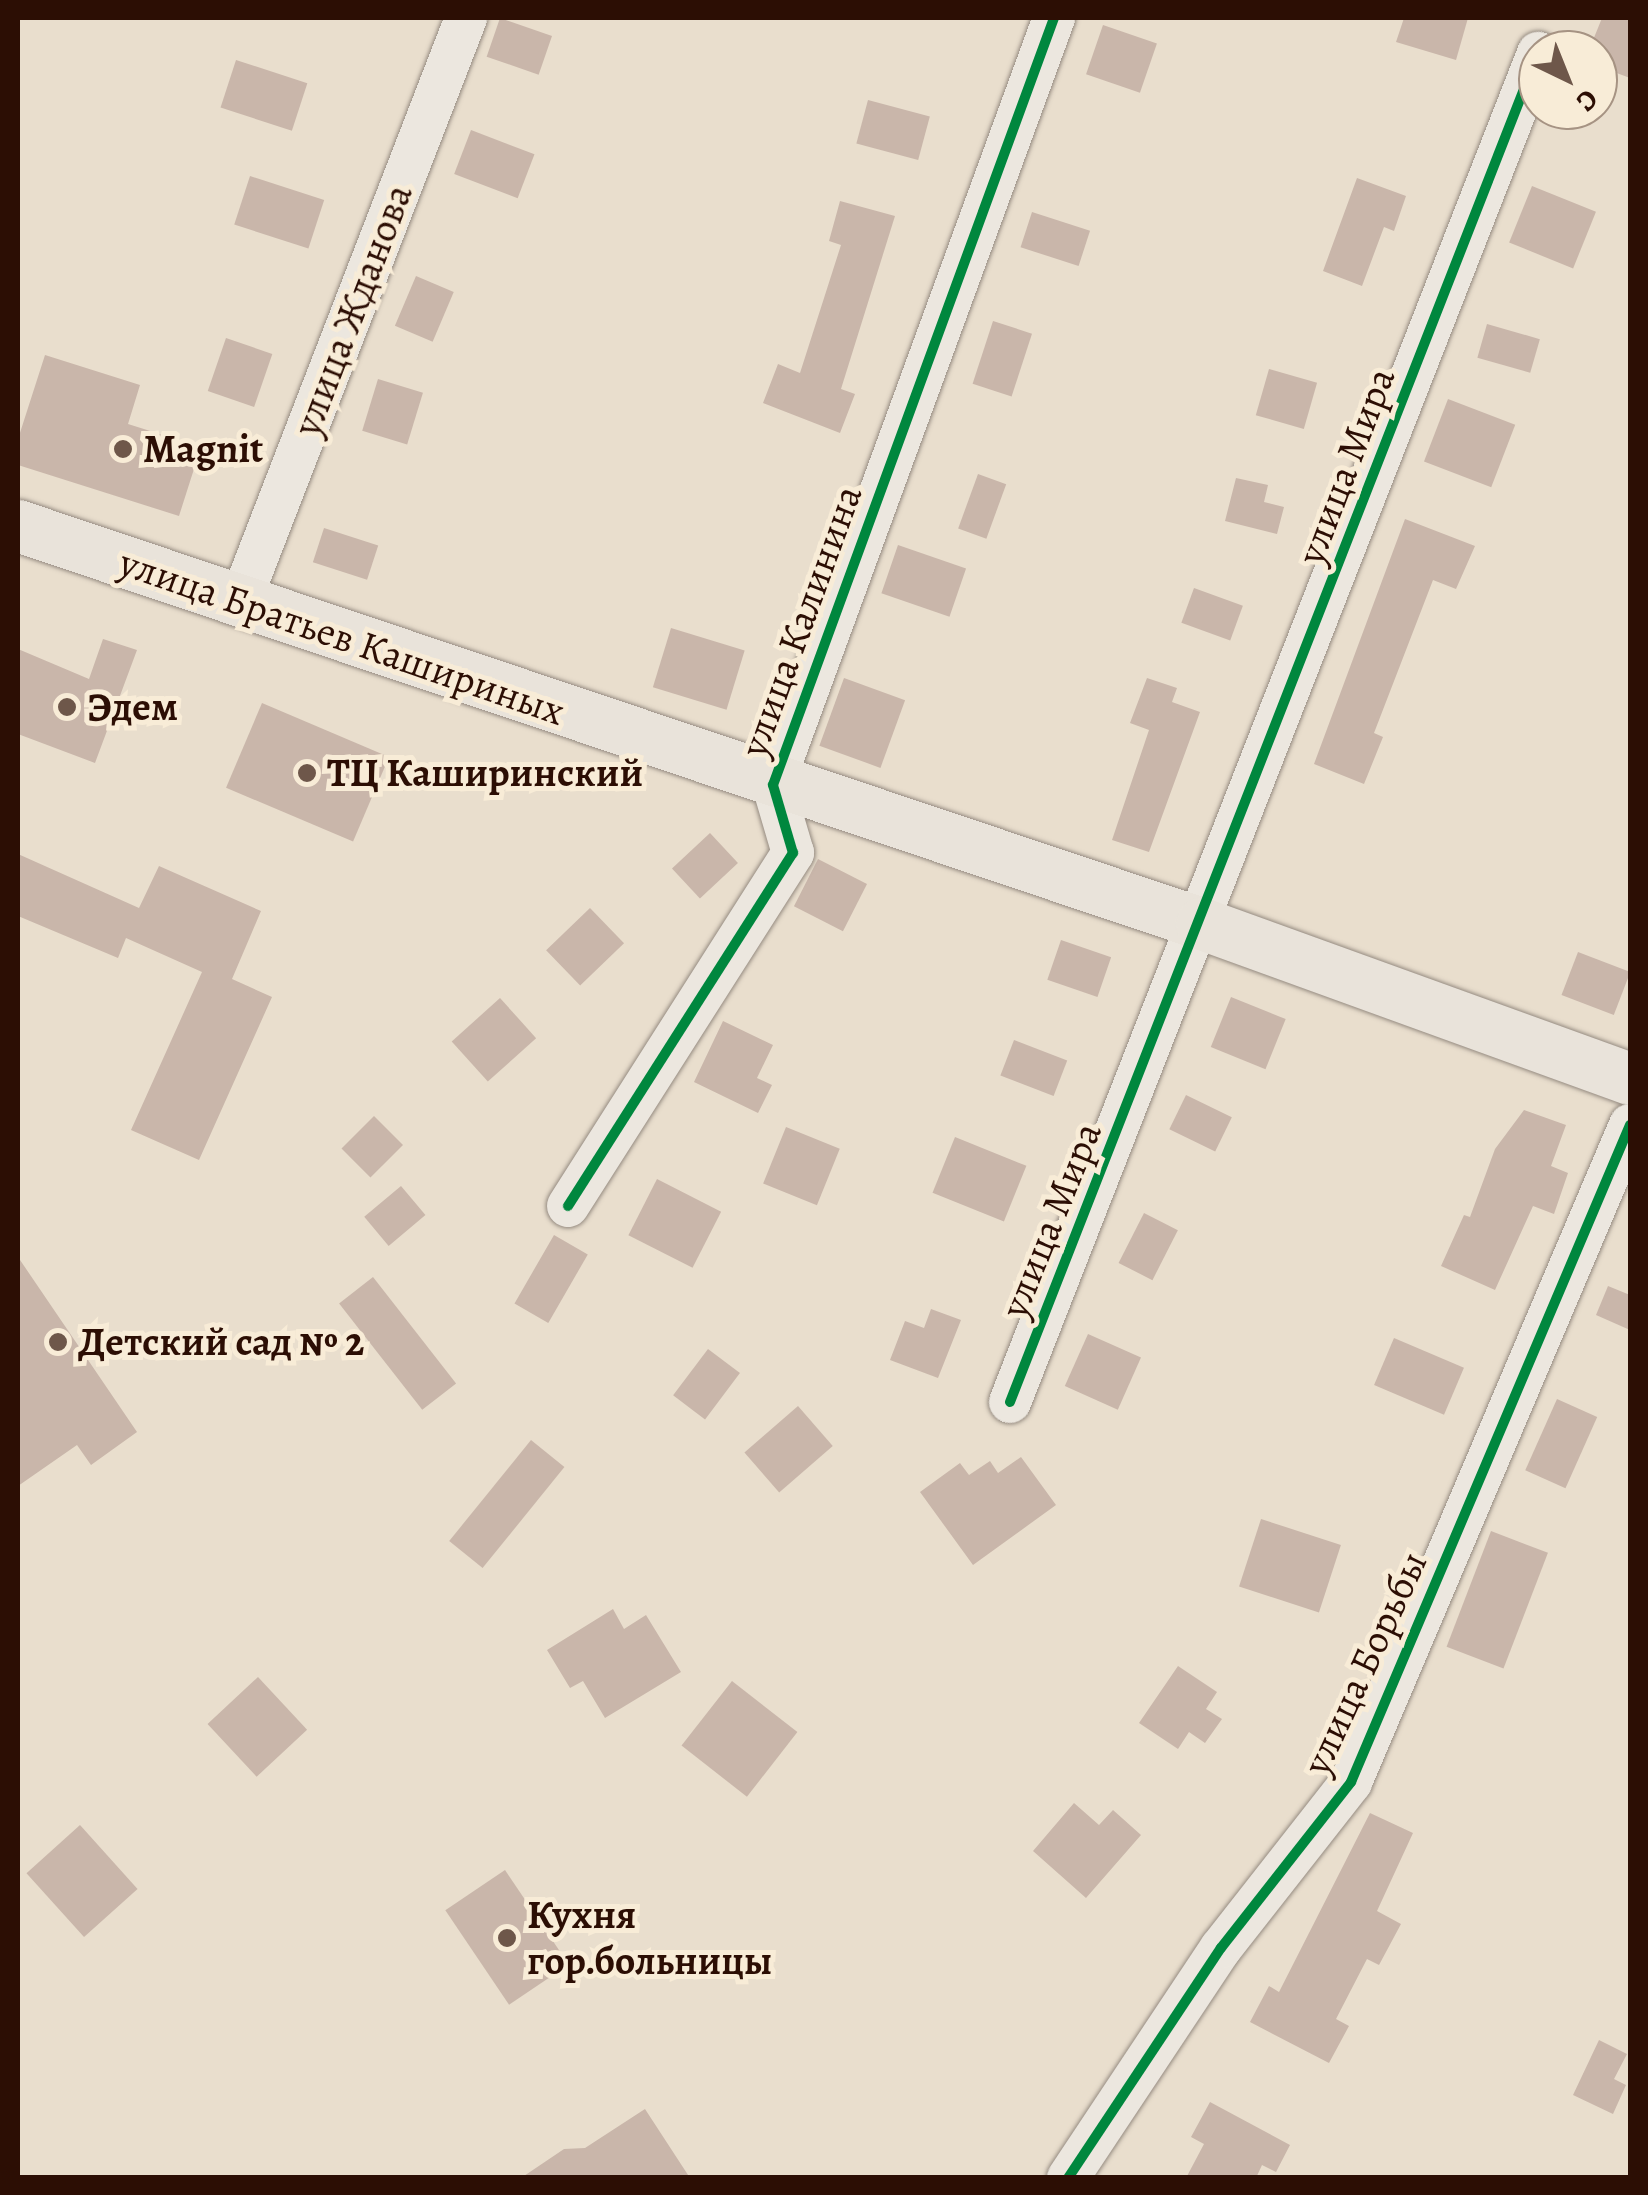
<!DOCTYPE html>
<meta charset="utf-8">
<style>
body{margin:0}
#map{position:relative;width:1648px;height:2195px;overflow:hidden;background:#e9decd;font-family:Alegreya,serif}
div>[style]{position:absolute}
.building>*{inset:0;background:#c9b6aa;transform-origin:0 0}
.roads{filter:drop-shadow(0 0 2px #958b81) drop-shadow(0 0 2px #958b81)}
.minor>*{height:42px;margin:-21px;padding:0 21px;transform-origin:21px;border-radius:21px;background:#ece7df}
.major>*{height:52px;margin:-26px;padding:0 26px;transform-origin:26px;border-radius:26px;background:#e9e3da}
.cycleway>*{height:10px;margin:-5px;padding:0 5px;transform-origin:5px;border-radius:5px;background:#00873e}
.dots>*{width:28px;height:28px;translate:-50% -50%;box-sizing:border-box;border:5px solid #f8ecd7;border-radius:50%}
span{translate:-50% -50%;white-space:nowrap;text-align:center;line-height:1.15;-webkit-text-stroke:10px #f8ecd7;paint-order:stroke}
.street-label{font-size:40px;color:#2c0e04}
.poi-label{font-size:40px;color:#2c0e04;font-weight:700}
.left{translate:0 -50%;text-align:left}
.frame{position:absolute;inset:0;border:20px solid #2c0e04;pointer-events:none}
.north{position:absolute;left:1518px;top:30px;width:100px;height:100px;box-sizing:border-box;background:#f8ecd7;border:2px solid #a69383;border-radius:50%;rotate:137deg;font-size:28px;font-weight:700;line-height:40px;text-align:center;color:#2c0e04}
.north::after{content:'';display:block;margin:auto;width:35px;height:45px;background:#6e574a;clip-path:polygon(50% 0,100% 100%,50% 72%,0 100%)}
</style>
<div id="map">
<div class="building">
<div style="left:500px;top:18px;width:55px;height:41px;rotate:19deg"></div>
<div style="clip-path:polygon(1404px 18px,1468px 18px,1456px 60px,1396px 42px)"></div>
<div style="clip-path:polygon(1602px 18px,1630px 18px,1630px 78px,1598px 66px,1598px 50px,1589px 50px)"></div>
<div style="left:1103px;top:25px;width:57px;height:52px;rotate:19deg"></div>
<div style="left:236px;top:60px;width:75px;height:50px;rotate:18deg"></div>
<div style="left:868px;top:100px;width:64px;height:45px;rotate:15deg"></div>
<div style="left:471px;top:130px;width:68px;height:47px;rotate:21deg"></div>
<div style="left:250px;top:176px;width:78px;height:51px;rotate:18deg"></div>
<div style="clip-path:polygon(1357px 178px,1406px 196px,1394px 231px,1384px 227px,1362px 286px,1323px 271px)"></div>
<div style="left:1532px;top:186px;width:69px;height:61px;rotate:22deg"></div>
<div style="clip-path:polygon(840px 201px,895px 216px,841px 389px,855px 394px,840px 433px,763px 403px,778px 364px,800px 373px,841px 245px,829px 241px)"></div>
<div style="left:1032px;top:212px;width:61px;height:37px;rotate:18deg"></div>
<div style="left:416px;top:276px;width:41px;height:54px;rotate:23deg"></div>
<div style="left:993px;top:321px;width:41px;height:66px;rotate:18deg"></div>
<div style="left:1487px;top:324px;width:55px;height:35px;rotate:16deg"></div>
<div style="left:226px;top:338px;width:49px;height:56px;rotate:19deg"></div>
<div style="clip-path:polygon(45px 355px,140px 385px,128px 424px,201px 447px,179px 516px,18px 465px,18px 439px)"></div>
<div style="left:1269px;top:369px;width:50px;height:48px;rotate:16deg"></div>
<div style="left:378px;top:379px;width:47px;height:54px;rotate:17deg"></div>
<div style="left:1448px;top:399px;width:72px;height:67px;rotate:21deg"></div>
<div style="left:978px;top:474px;width:30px;height:58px;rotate:20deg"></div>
<div style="clip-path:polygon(1236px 478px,1268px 485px,1264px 502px,1284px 507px,1277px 534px,1225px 521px)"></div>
<div style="clip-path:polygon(1405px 519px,1475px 546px,1456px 589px,1433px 580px,1374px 733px,1383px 737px,1364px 784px,1314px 764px)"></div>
<div style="left:324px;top:528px;width:57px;height:36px;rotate:18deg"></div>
<div style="left:898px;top:545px;width:72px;height:51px;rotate:19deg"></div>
<div style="left:1194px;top:588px;width:52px;height:37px;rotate:20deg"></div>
<div style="left:671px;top:628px;width:77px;height:62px;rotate:17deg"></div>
<div style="clip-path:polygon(103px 639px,137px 650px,95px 763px,18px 734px,18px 649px,89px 679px)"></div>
<div style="left:844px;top:678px;width:65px;height:72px;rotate:20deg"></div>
<div style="clip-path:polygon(1147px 678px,1177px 688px,1172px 702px,1200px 712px,1149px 852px,1112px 840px,1149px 730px,1130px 723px)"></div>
<div style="left:262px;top:703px;width:138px;height:92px;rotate:23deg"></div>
<div style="left:710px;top:833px;width:41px;height:52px;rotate:47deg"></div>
<div style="clip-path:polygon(18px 854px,139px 908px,159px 866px,261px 911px,232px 979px,272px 997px,199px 1160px,131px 1130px,202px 972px,126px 938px,118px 958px,18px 916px)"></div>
<div style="left:818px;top:859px;width:55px;height:53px;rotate:27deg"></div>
<div style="left:590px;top:908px;width:49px;height:61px;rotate:46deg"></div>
<div style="left:1061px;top:940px;width:53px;height:42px;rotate:19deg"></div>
<div style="left:1578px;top:952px;width:56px;height:46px;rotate:21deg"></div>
<div style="left:1231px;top:997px;width:59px;height:54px;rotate:22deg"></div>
<div style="left:500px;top:998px;width:54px;height:65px;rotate:48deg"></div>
<div style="clip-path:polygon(723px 1021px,773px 1045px,757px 1078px,772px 1085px,758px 1113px,694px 1082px)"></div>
<div style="left:1014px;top:1040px;width:57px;height:38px;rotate:21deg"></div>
<div style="left:1186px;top:1095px;width:51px;height:38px;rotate:26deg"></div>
<div style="clip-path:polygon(1524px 1110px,1566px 1125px,1551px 1166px,1568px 1173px,1554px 1214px,1533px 1206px,1495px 1290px,1441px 1266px,1464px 1215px,1470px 1217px,1495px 1149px)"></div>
<div style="left:374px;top:1116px;width:41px;height:46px;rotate:45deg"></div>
<div style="left:786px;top:1127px;width:58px;height:61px;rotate:22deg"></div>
<div style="left:955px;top:1137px;width:77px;height:60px;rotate:22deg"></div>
<div style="left:657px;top:1179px;width:72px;height:63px;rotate:27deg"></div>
<div style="left:401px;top:1186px;width:38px;height:48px;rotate:50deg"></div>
<div style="left:1144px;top:1213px;width:38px;height:56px;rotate:27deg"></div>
<div style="left:554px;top:1235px;width:39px;height:79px;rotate:30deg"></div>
<div style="clip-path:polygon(18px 1257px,137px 1432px,91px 1465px,77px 1445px,18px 1486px)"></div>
<div style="left:373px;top:1277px;width:135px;height:43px;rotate:52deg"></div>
<div style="clip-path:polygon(1608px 1286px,1630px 1295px,1630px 1330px,1596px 1315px)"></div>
<div style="clip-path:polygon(931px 1309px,961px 1320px,938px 1378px,890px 1360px,905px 1321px,924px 1328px)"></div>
<div style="left:1088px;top:1334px;width:58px;height:57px;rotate:24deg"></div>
<div style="left:1394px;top:1338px;width:76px;height:51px;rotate:23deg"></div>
<div style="left:708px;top:1349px;width:40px;height:58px;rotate:37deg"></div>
<div style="left:1557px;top:1399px;width:44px;height:78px;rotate:24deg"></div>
<div style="left:798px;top:1406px;width:53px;height:71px;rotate:49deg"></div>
<div style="left:531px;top:1440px;width:43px;height:130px;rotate:39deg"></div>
<div style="clip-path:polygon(1021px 1457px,1056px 1505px,973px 1565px,920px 1492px,960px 1463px,969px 1475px,990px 1461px,998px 1473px)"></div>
<div style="left:1261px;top:1519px;width:84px;height:71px;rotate:18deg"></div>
<div style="left:1491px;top:1531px;width:61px;height:124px;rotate:21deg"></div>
<div style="clip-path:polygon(613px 1609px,624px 1629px,646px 1615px,681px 1672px,605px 1718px,583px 1681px,570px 1688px,547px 1650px)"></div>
<div style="clip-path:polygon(1178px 1666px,1217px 1692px,1206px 1709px,1222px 1719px,1205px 1743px,1189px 1732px,1178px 1749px,1139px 1723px)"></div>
<div style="left:258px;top:1677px;width:72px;height:69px;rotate:47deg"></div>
<div style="left:732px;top:1681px;width:83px;height:82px;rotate:38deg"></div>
<div style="clip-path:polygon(1074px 1803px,1099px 1825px,1113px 1810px,1141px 1835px,1086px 1898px,1033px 1851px)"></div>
<div style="clip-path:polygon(1370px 1813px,1413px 1833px,1377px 1911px,1401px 1924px,1379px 1965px,1367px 1959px,1336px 2019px,1349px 2026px,1329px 2063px,1250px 2022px,1269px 1986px,1279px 1992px)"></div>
<div style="left:80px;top:1825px;width:86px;height:72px;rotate:48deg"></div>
<div style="left:505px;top:1870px;width:114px;height:72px;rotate:56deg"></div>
<div style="clip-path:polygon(1599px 2040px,1627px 2054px,1614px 2079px,1626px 2085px,1613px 2114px,1573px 2095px)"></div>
<div style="clip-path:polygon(1210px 2102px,1290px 2145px,1276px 2172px,1262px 2165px,1256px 2178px,1186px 2178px,1204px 2144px,1191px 2137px)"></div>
<div style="clip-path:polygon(645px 2109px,690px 2178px,521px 2178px,564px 2149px,585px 2148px)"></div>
</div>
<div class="roads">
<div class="minor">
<div style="left:240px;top:602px;width:626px;rotate:-68.84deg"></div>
<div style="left:568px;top:1206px;width:419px;rotate:-57.5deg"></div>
<div style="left:793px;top:853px;width:71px;rotate:-106.4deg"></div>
<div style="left:773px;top:785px;width:817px;rotate:-69.88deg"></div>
<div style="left:1010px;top:1402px;width:1449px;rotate:-68.62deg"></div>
<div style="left:1068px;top:2178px;width:276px;rotate:-56.4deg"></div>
<div style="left:1221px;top:1948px;width:211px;rotate:-51.9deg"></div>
<div style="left:1351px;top:1782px;width:714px;rotate:-66.99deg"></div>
</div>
<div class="major">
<div style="left:18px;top:526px;width:1249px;rotate:18.58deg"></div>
<div style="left:1202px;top:924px;width:455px;rotate:19.9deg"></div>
</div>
</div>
<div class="cycleway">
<div style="left:568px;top:1206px;width:419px;rotate:-57.5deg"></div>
<div style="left:793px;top:853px;width:71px;rotate:-106.4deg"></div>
<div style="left:773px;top:785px;width:817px;rotate:-69.88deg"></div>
<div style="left:1010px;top:1402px;width:1449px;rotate:-68.62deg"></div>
<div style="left:1068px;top:2178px;width:276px;rotate:-56.4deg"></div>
<div style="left:1221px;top:1948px;width:211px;rotate:-51.9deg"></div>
<div style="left:1351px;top:1782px;width:714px;rotate:-66.99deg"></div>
</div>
<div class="dots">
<div style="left:123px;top:449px;background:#6e574a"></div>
<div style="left:67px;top:707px;background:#6e574a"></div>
<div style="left:307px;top:773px;background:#6e574a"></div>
<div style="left:58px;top:1342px;background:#6e574a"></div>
<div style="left:507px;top:1938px;background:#6e574a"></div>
</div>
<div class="street-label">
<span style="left:353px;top:310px;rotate:-69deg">улица Жданова</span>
<span style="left:1346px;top:466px;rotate:-69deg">улица Мира</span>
<span style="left:801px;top:621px;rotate:-70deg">улица Калинина</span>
<span style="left:342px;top:637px;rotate:19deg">улица Братьев Кашириных</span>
<span style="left:1051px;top:1220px;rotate:-68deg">улица Мира</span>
<span style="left:1365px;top:1663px;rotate:-65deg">улица Борьбы</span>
</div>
<div class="poi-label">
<span class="left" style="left:143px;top:449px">Magnit</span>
<span class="left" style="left:87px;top:707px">Эдем</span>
<span class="left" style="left:327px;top:773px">ТЦ Каширинский</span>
<span class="left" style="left:78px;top:1342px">Детский сад № 2</span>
<span class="left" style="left:527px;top:1938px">Кухня<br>гор.больницы</span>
</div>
<div class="frame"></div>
<div class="north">С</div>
</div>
